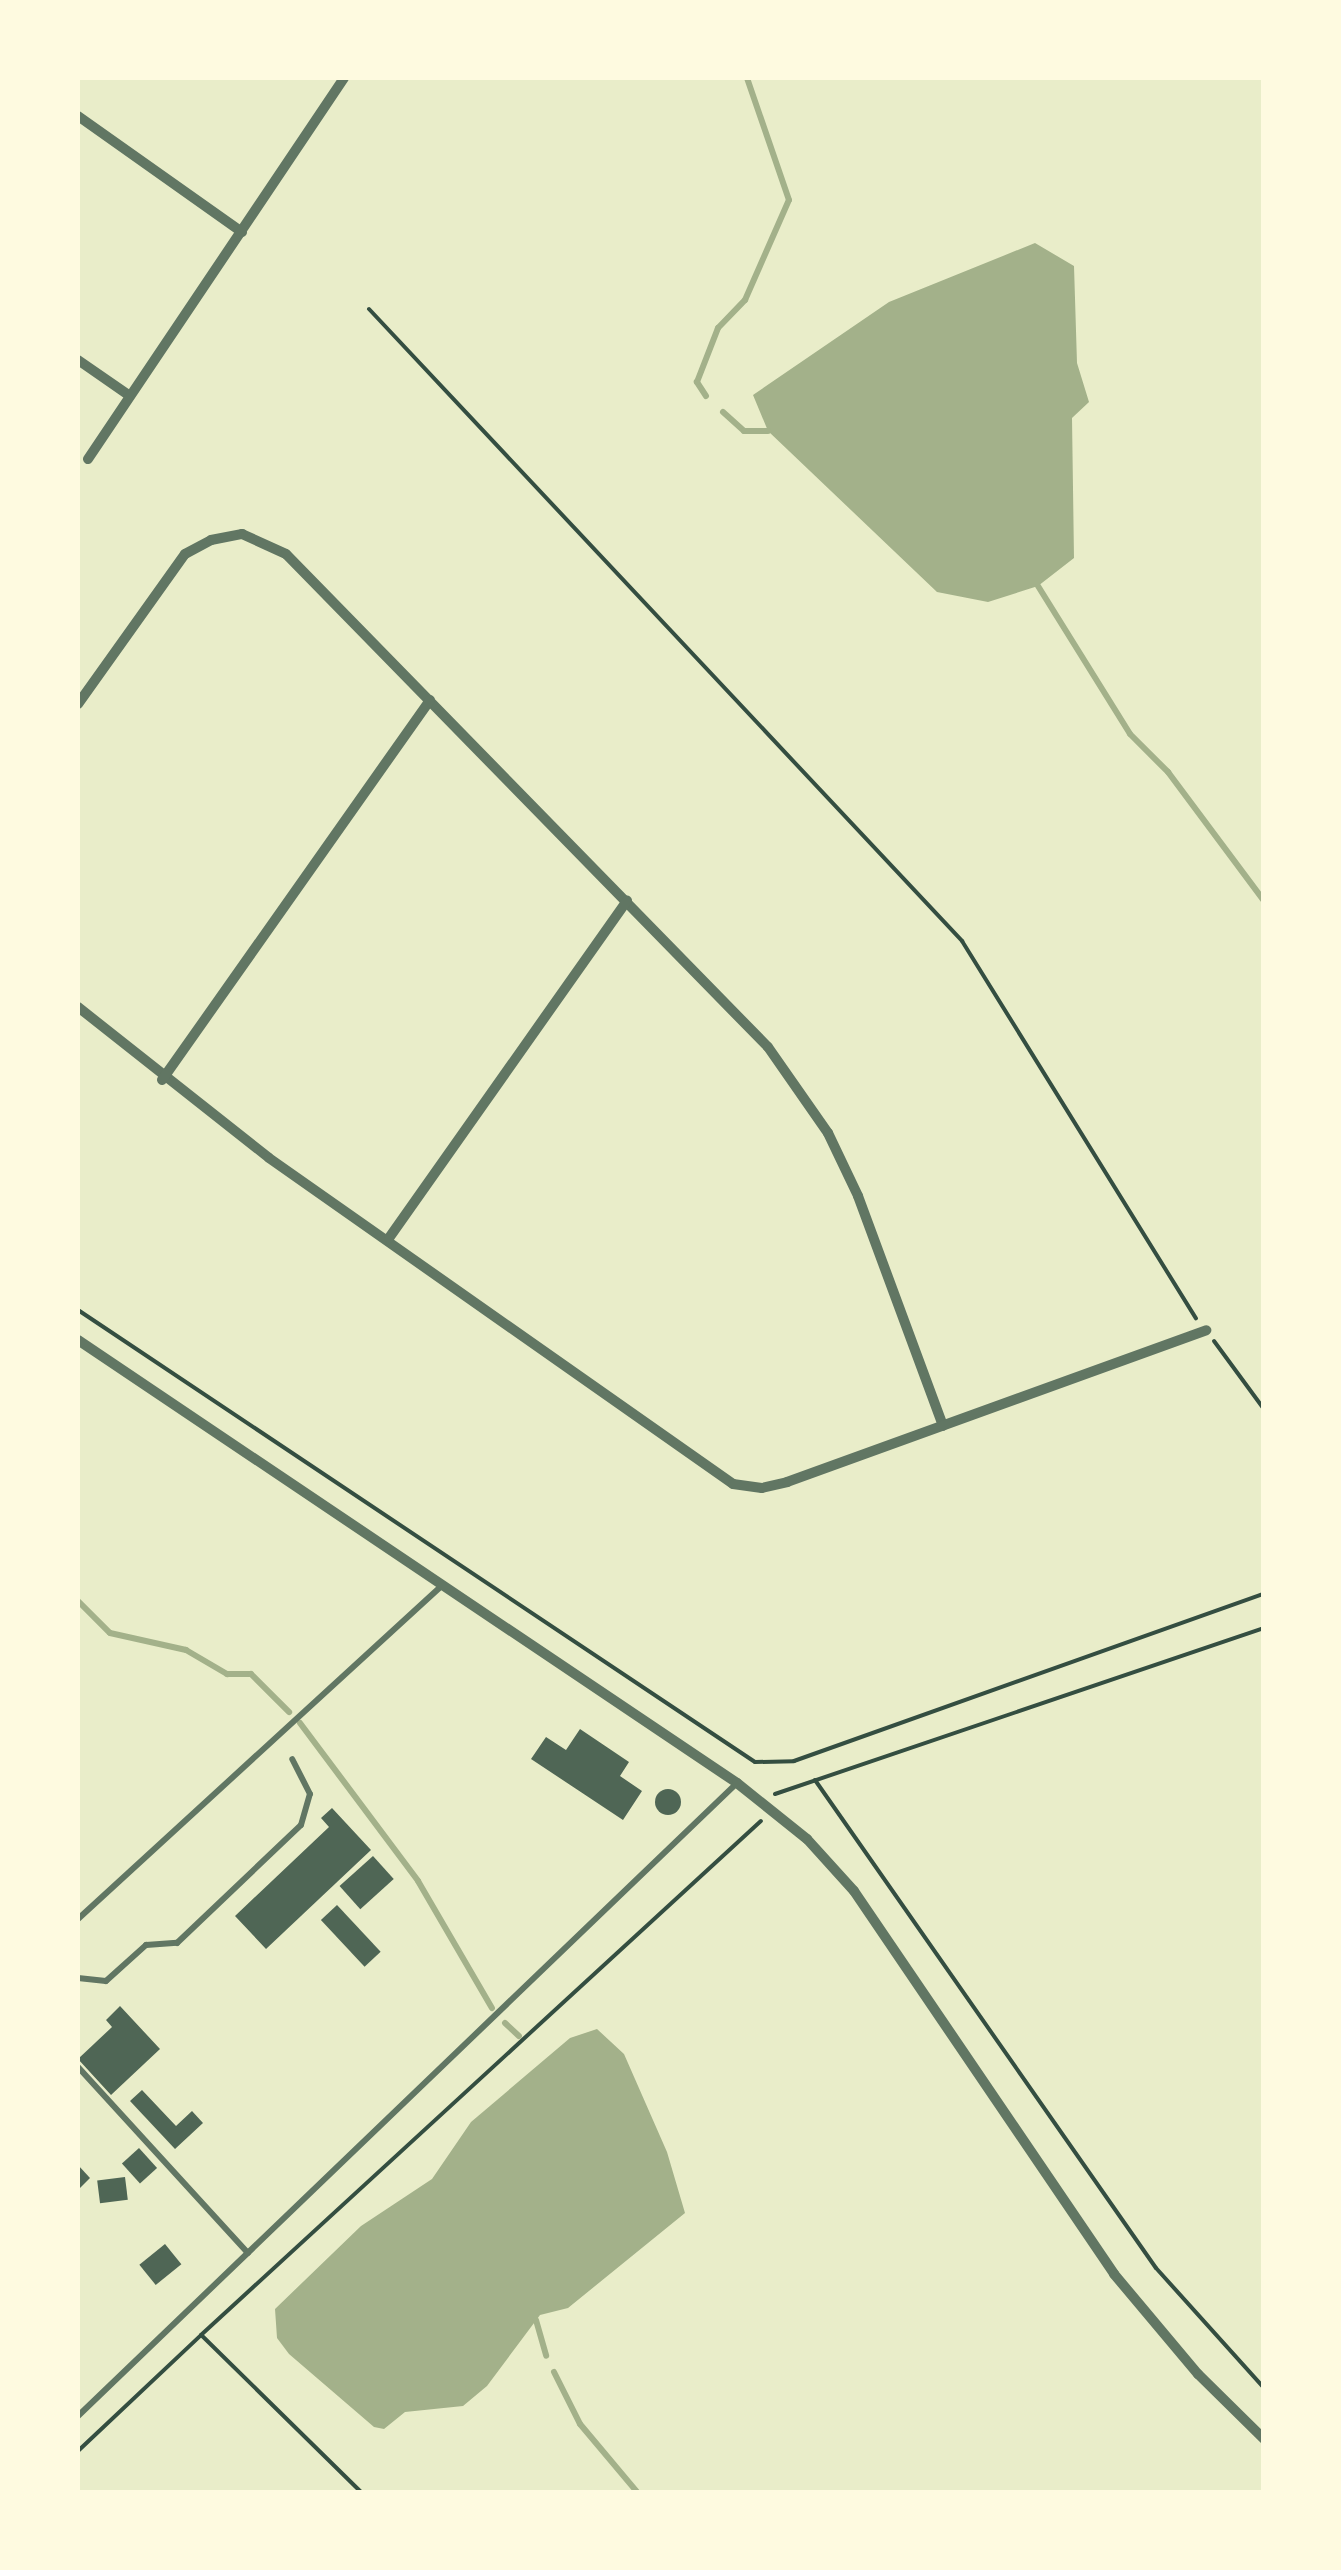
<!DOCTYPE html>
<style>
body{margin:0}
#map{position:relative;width:1341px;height:2570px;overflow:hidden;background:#e9edc9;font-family:Cabin,sans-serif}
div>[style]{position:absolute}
.water>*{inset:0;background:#a3b18a}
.stream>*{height:6px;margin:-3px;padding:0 3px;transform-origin:3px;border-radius:3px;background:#a3b18a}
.building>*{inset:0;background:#4f6655;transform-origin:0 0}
.round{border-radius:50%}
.path>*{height:4px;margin:-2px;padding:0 2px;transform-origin:2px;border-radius:2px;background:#344e41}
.service>*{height:6px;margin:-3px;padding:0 3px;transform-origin:3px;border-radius:3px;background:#617663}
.minor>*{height:10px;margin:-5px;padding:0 5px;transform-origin:5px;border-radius:5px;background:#617663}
span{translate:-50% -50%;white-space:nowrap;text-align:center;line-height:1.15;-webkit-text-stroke:9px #fefae0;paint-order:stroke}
.frame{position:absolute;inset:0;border:80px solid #fefae0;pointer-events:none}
</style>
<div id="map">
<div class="water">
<div style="clip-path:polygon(1035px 243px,1074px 266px,1077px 363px,1089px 402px,1072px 418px,1074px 558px,1038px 586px,988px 602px,937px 592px,768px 431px,753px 395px,889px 302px)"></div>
<div style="clip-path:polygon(597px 2029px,624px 2054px,667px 2152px,685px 2213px,568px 2308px,540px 2315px,487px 2386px,463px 2406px,405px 2412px,384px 2429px,374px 2427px,289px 2354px,277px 2338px,275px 2309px,361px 2226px,432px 2179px,471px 2122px,570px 2038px)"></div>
</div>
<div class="stream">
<div style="left:706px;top:396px;width:17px;rotate:-123deg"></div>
<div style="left:697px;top:382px;width:58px;rotate:-68.7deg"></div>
<div style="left:718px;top:328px;width:39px;rotate:-46deg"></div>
<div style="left:745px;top:300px;width:109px;rotate:-66.3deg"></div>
<div style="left:789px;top:200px;width:129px;rotate:-109deg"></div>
<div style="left:723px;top:412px;width:28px;rotate:42deg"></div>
<div style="left:744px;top:431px;width:24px"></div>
<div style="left:1038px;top:586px;width:174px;rotate:58.1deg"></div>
<div style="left:1130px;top:734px;width:54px;rotate:45deg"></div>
<div style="left:1168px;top:772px;width:161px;rotate:53.3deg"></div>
<div style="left:78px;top:1601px;width:45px;rotate:45deg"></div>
<div style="left:110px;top:1633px;width:78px;rotate:12.6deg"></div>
<div style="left:186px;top:1650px;width:48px;rotate:30.3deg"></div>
<div style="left:227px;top:1674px;width:24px"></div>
<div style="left:251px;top:1674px;width:54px;rotate:45deg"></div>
<div style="left:300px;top:1723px;width:197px;rotate:53.2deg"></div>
<div style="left:418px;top:1881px;width:147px;rotate:59.8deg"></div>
<div style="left:505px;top:2023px;width:19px;rotate:43deg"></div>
<div style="left:536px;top:2320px;width:37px;rotate:74deg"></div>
<div style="left:554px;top:2372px;width:58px;rotate:63.4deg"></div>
<div style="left:580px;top:2424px;width:89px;rotate:50deg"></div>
</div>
<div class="building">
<div style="clip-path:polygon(580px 1729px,629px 1762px,620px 1776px,642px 1791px,623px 1820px,531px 1759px,546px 1737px,566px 1750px)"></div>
<div class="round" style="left:655px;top:1789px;width:26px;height:26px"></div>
<div style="clip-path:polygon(332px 1808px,371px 1850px,266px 1949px,235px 1916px,329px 1827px,321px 1818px)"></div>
<div style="left:373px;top:1856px;width:31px;height:45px;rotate:48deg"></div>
<div style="left:337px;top:1905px;width:64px;height:22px;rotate:47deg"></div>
<div style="clip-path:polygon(120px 2006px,160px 2049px,111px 2095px,78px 2059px,112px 2027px,106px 2020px)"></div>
<div style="clip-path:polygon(142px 2090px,176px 2126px,192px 2111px,203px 2123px,175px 2149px,130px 2101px)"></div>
<div style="left:139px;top:2148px;width:27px;height:23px;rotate:48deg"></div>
<div style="clip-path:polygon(78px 2165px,90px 2178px,78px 2190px)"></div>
<div style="left:125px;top:2177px;width:23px;height:28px;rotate:83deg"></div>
<div style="left:165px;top:2244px;width:26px;height:33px;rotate:51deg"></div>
</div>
<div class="path">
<div style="left:369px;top:309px;width:867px;rotate:46.82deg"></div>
<div style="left:962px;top:941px;width:444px;rotate:58.2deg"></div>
<div style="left:78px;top:1310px;width:814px;rotate:33.73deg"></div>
<div style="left:755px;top:1762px;width:39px;rotate:-1deg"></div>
<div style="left:794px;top:1761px;width:499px;rotate:-19.6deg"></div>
<div style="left:1214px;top:1341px;width:84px;rotate:53.7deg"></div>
<div style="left:815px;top:1780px;width:595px;rotate:55.06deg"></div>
<div style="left:1156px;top:2268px;width:161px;rotate:48deg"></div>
<div style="left:775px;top:1794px;width:516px;rotate:-18.75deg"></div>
<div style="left:78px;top:2451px;width:169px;rotate:-43.3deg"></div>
<div style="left:361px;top:2492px;width:224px;rotate:-135.5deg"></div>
<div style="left:201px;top:2335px;width:760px;rotate:-42.55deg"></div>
</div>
<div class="service">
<div style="left:78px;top:1919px;width:493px;rotate:-42.5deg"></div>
<div style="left:78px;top:1978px;width:28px;rotate:6deg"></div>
<div style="left:106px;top:1981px;width:54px;rotate:-42deg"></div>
<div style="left:146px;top:1945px;width:31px;rotate:-4deg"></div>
<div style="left:177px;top:1943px;width:171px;rotate:-43.6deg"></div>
<div style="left:301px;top:1825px;width:32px;rotate:-74deg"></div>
<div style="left:310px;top:1794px;width:39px;rotate:-117deg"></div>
<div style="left:78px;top:2067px;width:252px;rotate:47.6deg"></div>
<div style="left:78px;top:2416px;width:914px;rotate:-43.85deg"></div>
</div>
<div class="minor">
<div style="left:78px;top:116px;width:201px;rotate:35.3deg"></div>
<div style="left:78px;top:360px;width:63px;rotate:34.7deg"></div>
<div style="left:88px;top:459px;width:459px;rotate:-56.1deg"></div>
<div style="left:78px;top:704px;width:184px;rotate:-54.5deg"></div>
<div style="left:185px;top:554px;width:30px;rotate:-28deg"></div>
<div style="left:211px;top:540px;width:32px;rotate:-11deg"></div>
<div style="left:242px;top:534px;width:48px;rotate:24.4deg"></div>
<div style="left:286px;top:554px;width:689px;rotate:45.65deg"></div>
<div style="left:768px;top:1047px;width:105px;rotate:55.1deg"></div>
<div style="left:828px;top:1133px;width:70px;rotate:64.5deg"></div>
<div style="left:858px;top:1196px;width:245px;rotate:69.7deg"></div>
<div style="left:78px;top:1007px;width:243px;rotate:38.3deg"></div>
<div style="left:269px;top:1158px;width:567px;rotate:35.09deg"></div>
<div style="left:733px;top:1484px;width:29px;rotate:8deg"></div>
<div style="left:762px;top:1488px;width:26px;rotate:-13deg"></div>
<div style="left:787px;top:1482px;width:446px;rotate:-19.9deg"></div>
<div style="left:162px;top:1080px;width:465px;rotate:-54.8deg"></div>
<div style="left:389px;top:1238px;width:413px;rotate:-54.8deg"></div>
<div style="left:78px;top:1340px;width:794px;rotate:33.91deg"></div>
<div style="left:737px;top:1783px;width:90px;rotate:38.7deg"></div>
<div style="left:807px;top:1839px;width:70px;rotate:47.9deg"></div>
<div style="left:854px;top:1891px;width:463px;rotate:55.8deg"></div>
<div style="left:1114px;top:2274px;width:131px;rotate:50deg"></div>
<div style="left:1198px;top:2374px;width:93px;rotate:44.6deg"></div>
</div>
<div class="frame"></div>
</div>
